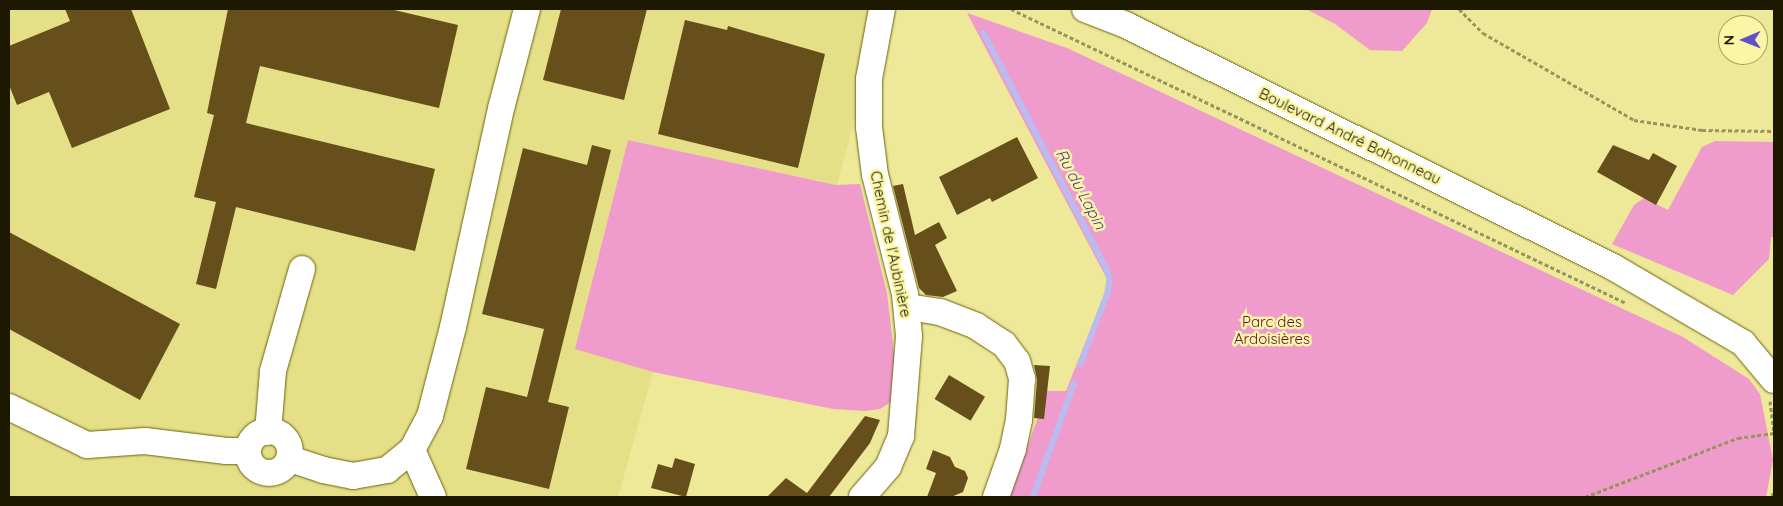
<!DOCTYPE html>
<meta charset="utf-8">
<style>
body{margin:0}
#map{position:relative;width:1783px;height:506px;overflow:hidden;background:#eee899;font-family:Quicksand,sans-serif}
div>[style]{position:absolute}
.built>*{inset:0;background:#e5df87}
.green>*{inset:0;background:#ef9bcb}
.stream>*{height:5.5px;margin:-2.75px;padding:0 2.75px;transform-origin:2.75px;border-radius:2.75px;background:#bbbbf0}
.building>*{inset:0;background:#664f1b;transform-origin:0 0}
.path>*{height:3px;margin-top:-1.5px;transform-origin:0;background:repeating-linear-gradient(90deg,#99945b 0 4px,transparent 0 6.5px)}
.roads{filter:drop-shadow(0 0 1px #6a640d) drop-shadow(0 0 1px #6a640d)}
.minor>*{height:26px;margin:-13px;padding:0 13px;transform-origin:13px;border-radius:13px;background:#fff}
.minor>.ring{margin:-13px;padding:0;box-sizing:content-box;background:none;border:26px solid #fff;border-radius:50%}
span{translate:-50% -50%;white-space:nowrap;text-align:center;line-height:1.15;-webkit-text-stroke:5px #fbf6a6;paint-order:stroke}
.street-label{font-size:15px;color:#1c1900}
.park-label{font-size:15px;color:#5e0e44}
.water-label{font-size:16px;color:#47379a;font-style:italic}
.frame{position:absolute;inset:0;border:10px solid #1c1900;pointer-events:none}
.north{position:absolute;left:1718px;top:15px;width:50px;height:50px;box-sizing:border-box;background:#fbf6a6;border:1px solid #a29e64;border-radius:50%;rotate:269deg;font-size:14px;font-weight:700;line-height:20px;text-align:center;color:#1c1900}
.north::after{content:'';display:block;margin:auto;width:18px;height:22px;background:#6250c9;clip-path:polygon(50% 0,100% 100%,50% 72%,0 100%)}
</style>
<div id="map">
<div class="built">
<div style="clip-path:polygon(9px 9px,884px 9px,837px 185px,628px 140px,575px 349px,653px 372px,618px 497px,9px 497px)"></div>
</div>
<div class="green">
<div style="clip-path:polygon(1306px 9px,1432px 9px,1427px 23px,1402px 51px,1370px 50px,1335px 24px)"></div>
<div style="clip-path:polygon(967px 13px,1067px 48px,1683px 337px,1749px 379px,1760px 394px,1773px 460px,1766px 497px,1010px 497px,1047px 391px,1066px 391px,1109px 283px)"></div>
<div style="clip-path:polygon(628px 140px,836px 185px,860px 184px,887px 293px,896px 370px,891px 402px,880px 409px,865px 411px,833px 409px,653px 372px,575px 349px)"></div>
<div style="clip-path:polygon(1715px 141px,1774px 142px,1774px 237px,1771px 237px,1769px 259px,1733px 295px,1612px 244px,1634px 205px,1644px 198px,1668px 210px,1702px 147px)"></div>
</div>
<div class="stream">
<div style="left:984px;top:33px;width:264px;rotate:62.5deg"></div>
<div style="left:1106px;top:267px;width:13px;rotate:72deg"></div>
<div style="left:1110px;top:279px;width:14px;rotate:98deg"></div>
<div style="left:1108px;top:293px;width:76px;rotate:110.8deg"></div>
<div style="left:1033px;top:497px;width:120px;rotate:-70.1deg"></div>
</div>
<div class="building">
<div style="clip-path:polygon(65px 9px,131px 9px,170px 109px,72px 148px,49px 92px,17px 105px,9px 85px,9px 46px,70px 21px)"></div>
<div style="clip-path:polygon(228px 9px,390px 9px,458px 25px,439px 108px,260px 66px,246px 123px,435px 169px,415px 251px,236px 207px,216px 289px,196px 284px,216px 202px,194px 197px,214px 115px,207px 113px)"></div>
<div style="clip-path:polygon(561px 9px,647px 9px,624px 100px,543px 80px)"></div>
<div style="clip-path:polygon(685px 20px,727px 30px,728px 26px,825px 54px,798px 168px,658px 134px)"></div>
<div style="clip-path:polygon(1017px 137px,1038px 178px,992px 202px,990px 198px,957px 215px,939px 177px)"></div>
<div style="clip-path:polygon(592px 145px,611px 150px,548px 402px,569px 407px,549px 489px,466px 469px,486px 387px,527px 397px,544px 329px,482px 314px,523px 148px,587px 165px)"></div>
<div style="clip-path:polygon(1613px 145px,1649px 160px,1653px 153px,1677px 166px,1656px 205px,1597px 172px)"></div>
<div style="clip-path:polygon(903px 184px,915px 235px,939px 222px,947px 238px,935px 245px,957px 291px,943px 297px,926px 295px,919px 288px,893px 186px)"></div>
<div style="clip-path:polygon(9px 232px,180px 324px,140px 400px,9px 329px)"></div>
<div style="clip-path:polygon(1034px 365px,1050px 366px,1044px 419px,1034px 418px,1037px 380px)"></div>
<div style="left:949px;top:375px;width:42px;height:28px;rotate:31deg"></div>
<div style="clip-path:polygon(865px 416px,880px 420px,870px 443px,829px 497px,767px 497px,786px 478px,807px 493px)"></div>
<div style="clip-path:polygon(933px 450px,950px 457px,955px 467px,965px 471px,968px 478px,963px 492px,951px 497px,927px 497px,936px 473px,926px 469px)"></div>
<div style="clip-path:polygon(675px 458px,695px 464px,686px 497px,651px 488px,658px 464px,672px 468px)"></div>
</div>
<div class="path">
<div style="left:1011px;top:9px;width:682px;rotate:25.55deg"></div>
<div style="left:1459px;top:9px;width:34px;rotate:45deg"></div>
<div style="left:1483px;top:33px;width:174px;rotate:29.9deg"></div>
<div style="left:1634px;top:120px;width:69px;rotate:8.4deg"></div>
<div style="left:1702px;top:130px;width:72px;rotate:0.8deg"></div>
<div style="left:1770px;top:401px;width:33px;rotate:83deg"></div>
<div style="left:1585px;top:497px;width:164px;rotate:-21.1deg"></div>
<div style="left:1738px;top:438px;width:36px;rotate:-8deg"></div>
<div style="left:1772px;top:497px;width:7px;rotate:-74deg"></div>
</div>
<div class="roads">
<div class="minor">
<div style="left:1085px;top:9px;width:44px;rotate:21.3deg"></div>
<div style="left:1126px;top:25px;width:544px;rotate:26.42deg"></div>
<div style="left:1613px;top:267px;width:151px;rotate:30.3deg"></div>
<div style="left:1743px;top:343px;width:48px;rotate:50deg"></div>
<div style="left:908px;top:307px;width:32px;rotate:9deg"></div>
<div style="left:940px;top:312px;width:39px;rotate:21deg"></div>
<div style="left:976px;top:326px;width:33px;rotate:33deg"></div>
<div style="left:1004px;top:344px;width:21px;rotate:53deg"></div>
<div style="left:1017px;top:361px;width:19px;rotate:74deg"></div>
<div style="left:1022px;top:379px;width:41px;rotate:94.2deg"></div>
<div style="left:1019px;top:420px;width:30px;rotate:102deg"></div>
<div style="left:1013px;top:449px;width:51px;rotate:109.5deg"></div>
<div style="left:9px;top:407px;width:87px;rotate:26deg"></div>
<div style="left:87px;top:445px;width:58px;rotate:-3.9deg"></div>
<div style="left:145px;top:441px;width:82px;rotate:7deg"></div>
<div style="left:226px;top:451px;width:22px"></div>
<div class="ring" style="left:248px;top:431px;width:16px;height:16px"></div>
<div style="left:268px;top:432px;width:61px;rotate:-85.3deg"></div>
<div style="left:273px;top:371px;width:106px;rotate:-74.1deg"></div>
<div style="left:412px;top:450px;width:51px;rotate:65.9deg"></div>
<div style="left:290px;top:459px;width:35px;rotate:18deg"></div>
<div style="left:323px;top:470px;width:31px;rotate:11deg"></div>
<div style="left:353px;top:476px;width:35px;rotate:-10deg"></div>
<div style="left:387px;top:470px;width:32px;rotate:-39deg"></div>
<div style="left:412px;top:450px;width:38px;rotate:-62deg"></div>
<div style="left:430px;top:416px;width:92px;rotate:-75.5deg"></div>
<div style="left:453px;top:327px;width:227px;rotate:-77.6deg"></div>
<div style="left:502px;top:105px;width:99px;rotate:-75.4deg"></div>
<div style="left:862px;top:497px;width:40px;rotate:-49deg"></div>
<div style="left:888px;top:467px;width:34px;rotate:-67deg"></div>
<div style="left:901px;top:436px;width:100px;rotate:-85.4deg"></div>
<div style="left:909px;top:336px;width:42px;rotate:-95.4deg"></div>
<div style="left:905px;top:294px;width:123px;rotate:-104.1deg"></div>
<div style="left:875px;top:175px;width:48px;rotate:-97.1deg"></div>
<div style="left:869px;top:127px;width:48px;rotate:-90deg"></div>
<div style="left:869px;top:79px;width:71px;rotate:-79.5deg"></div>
</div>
</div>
<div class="street-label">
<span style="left:1350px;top:136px;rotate:26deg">Boulevard André Bahonneau</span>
<span style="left:891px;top:244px;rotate:78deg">Chemin de l'Aubinière</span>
</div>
<div class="park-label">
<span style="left:1272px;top:330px">Parc des<br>Ardoisières</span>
</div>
<div class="water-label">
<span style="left:1081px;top:189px;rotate:62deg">Ru du Lapin</span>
</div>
<div class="frame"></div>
<div class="north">N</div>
</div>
